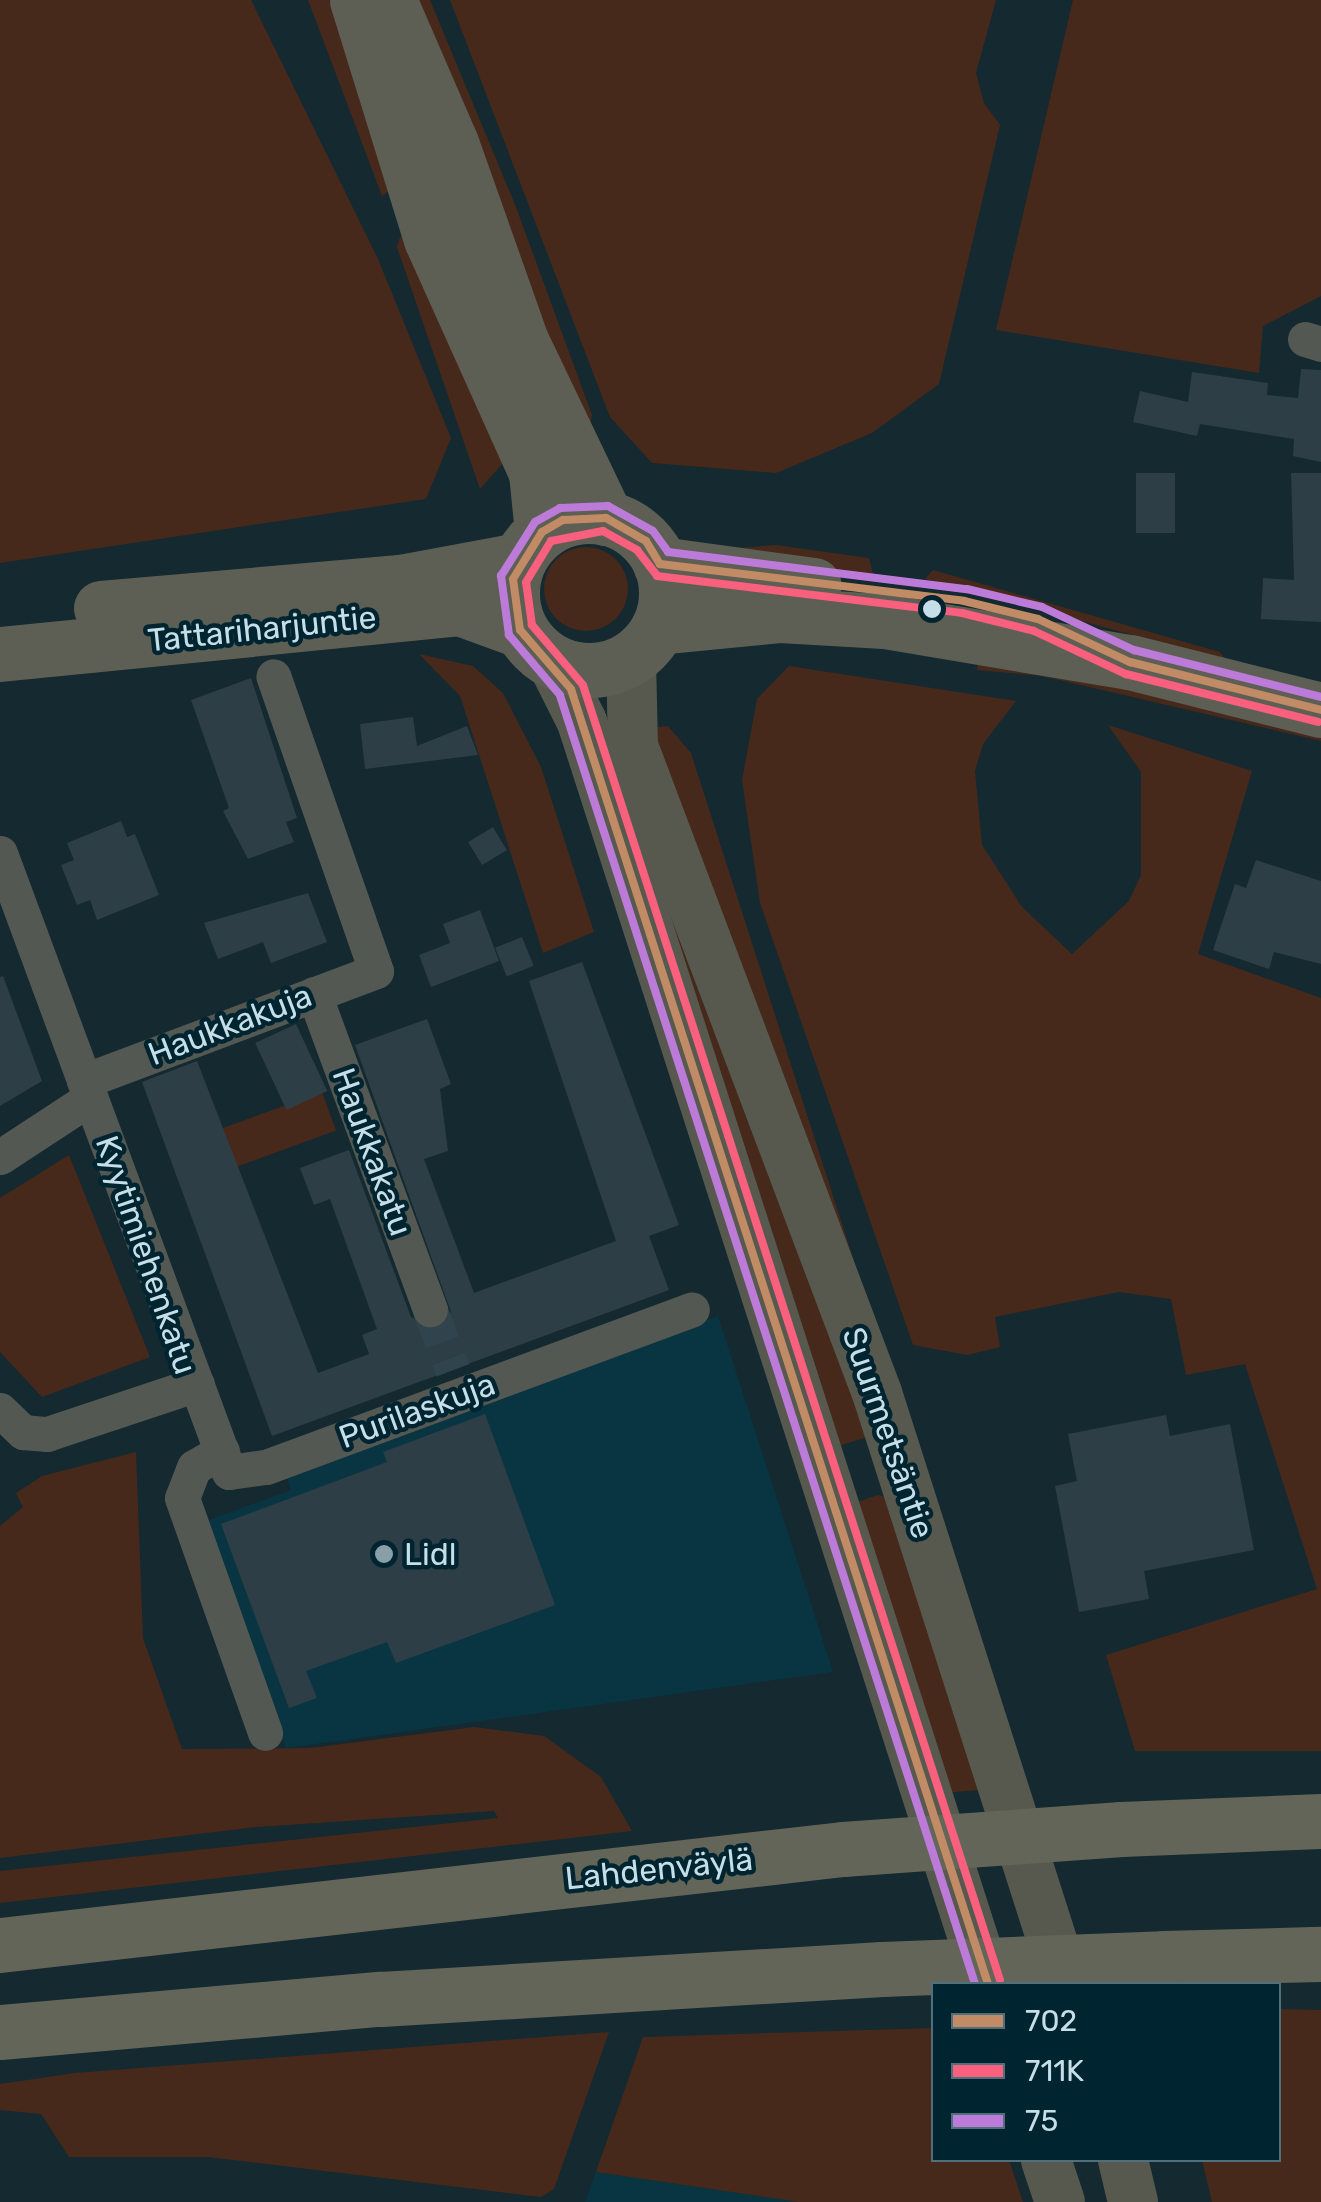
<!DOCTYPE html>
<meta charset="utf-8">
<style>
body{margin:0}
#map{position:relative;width:1321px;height:2202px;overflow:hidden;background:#142930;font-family:Rubik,sans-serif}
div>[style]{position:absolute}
.built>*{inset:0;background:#093542}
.green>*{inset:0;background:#47291c;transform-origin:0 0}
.round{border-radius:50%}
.building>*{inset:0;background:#2e3e46;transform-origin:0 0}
.street-tunnel>*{height:35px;margin-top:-17.5px;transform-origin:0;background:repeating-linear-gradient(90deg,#2f444c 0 35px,transparent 0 53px)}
.street>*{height:35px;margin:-17.5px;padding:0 17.5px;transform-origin:17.5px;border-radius:17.5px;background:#545852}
.secondary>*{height:50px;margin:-25px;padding:0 25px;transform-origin:25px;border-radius:25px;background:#57594f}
.primary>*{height:55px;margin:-27.5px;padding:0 27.5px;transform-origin:27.5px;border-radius:27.5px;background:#5d5f54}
.primary>.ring{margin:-27.5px;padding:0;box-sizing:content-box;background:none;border:55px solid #5d5f54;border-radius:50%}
.highway>*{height:55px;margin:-27.5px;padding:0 27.5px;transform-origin:27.5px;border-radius:27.5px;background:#636559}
.highway-bridge>*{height:55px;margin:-27.5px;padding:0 27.5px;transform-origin:27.5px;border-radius:27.5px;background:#636559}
.bus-1>*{height:8px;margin:-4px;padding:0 4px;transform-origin:4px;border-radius:4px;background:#c18c65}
.bus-2>*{height:8px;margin:-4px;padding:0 4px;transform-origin:4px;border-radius:4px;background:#f8607d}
.bus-3>*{height:8px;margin:-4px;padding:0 4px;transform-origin:4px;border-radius:4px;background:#bd7bd9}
.dots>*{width:28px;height:28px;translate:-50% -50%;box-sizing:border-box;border:5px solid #002531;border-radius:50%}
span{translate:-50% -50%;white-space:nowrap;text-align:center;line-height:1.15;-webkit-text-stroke:9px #002531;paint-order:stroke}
.street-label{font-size:32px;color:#c6dee8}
.poi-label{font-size:32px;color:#c6dee8}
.left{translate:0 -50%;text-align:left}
.legend{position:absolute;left:931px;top:1982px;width:350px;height:180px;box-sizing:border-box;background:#002531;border:2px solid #4f6f7a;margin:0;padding:12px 18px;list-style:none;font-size:30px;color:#c6dee8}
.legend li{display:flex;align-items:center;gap:20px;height:50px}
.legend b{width:50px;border:2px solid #4f6f7a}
</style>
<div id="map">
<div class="built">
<div style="clip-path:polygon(718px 1316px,833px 1672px,286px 1748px,204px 1522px,291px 1490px,286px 1475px)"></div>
<div style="clip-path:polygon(596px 2172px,799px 2202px,585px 2202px)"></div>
</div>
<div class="green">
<div style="clip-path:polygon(0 0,251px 0,378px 259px,451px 438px,426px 499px,0 563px)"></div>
<div style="clip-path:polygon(308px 0,333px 0,395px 187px,382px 196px)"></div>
<div style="clip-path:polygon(402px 0,430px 0,516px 207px,592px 415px,589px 430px)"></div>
<div style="clip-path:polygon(450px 0,996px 0,976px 73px,984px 103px,1000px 125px,939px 384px,872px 433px,776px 473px,652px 463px,610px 417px)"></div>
<div style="clip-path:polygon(1073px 0,1321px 0,1321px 296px,1263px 326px,1259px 373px,996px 330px)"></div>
<div style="clip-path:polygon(413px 235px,503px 463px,480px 489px,397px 247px,400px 237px)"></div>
<div style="clip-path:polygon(776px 545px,869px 558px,873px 574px,784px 565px,738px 548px)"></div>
<div class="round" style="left:544px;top:547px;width:84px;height:84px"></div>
<div style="clip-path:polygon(933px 570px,1220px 652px,1226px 660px,925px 579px)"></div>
<div style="clip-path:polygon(419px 654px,473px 666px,503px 693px,541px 767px,594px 932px,543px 953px,460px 696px)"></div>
<div style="clip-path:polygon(978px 662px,1039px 664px,1321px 728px,1321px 741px,1042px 676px,977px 670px)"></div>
<div style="clip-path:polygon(789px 666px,1016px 701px,983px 744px,975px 771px,982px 845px,1022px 907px,1072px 954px,1129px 901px,1141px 875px,1141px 772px,1108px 725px,1252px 771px,1198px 954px,1321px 998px,1321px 1751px,1135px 1751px,1106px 1655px,1317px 1589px,1245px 1364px,1186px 1375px,1171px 1299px,1119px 1292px,995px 1317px,1000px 1347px,967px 1355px,913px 1345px,760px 903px,742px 780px,757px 699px)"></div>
<div style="clip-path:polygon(668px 726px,691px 753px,887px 1364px,648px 728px)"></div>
<div style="clip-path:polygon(615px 735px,868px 1436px,864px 1438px,829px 1449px)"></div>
<div style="left:322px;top:1092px;width:41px;height:165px;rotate:70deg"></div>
<div style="clip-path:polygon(69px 1155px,150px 1357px,42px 1397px,0 1352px,0 1198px)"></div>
<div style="clip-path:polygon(136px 1452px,143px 1638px,182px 1749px,311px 1748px,474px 1727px,544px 1736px,601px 1777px,632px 1831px,0 1903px,0 1871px,498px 1818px,494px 1811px,257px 1827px,0 1858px,0 1526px,23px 1507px,16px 1493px,42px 1476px)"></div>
<div style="clip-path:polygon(878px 1495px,885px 1497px,993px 1789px,941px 1793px,848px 1505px)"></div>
<div style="clip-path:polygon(1279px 2009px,1321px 2010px,1321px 2202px,1212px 2202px,1202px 2160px,1278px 2160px)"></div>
<div style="clip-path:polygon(933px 2028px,934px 2160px,1009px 2160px,1023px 2202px,799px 2202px,596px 2172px,643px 2037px)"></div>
<div style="clip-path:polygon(609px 2032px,554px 2189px,541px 2197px,208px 2157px,69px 2157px,41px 2114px,0 2110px,0 2084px,75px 2073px)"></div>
</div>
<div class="building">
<div style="clip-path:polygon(1301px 369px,1321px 370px,1321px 462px,1293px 456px,1294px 439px,1200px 424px,1197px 436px,1133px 422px,1140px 391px,1188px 402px,1192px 372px,1268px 383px,1267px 395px,1298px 398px)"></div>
<div style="left:1175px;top:473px;width:60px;height:39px;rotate:90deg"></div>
<div style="clip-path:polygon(1291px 473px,1321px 473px,1321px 622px,1261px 619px,1263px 578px,1294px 580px)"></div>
<div style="clip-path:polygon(251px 678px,297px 818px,286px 822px,294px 842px,248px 859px,223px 811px,229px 808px,191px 700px)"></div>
<div style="clip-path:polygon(413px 717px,417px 746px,467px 726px,478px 755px,365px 769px,360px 724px)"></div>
<div style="clip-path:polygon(121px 821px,127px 837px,135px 834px,159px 895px,97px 920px,90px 900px,77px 905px,61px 865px,74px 860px,67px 843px)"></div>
<div style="left:493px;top:827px;width:27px;height:29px;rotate:59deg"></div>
<div style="clip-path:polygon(1256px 860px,1321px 881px,1321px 964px,1274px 952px,1269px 969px,1213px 950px,1235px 884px,1246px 888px)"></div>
<div style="clip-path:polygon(308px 893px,327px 942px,271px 963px,263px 942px,218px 959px,204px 923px)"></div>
<div style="clip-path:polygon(480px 910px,499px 961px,431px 987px,419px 955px,450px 943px,443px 924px)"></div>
<div style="left:522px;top:937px;width:31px;height:29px;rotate:68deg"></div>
<div style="clip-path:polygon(582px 962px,679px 1225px,649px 1236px,669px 1290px,272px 1436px,142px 1082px,197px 1061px,318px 1373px,369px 1354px,362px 1335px,377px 1329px,330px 1199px,314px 1205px,300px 1168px,349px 1150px,411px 1317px,436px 1329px,451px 1312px,355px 1045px,427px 1019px,451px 1084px,440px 1089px,448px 1151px,424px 1159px,474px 1293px,616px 1241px,529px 981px)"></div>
<div style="clip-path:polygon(3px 976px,42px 1081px,0 1106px,0 977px)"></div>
<div style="left:296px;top:1024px;width:74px;height:45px;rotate:65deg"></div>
<div style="clip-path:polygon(485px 1414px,555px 1605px,396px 1663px,387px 1642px,306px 1671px,317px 1698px,289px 1708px,221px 1524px,387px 1462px,383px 1452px)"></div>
<div style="clip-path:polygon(1166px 1415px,1170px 1436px,1230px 1424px,1254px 1550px,1144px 1571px,1149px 1599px,1079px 1612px,1055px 1486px,1077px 1481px,1068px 1434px)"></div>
</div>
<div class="street-tunnel">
<div style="left:430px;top:1309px;width:65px;rotate:69.3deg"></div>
</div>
<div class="street">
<div style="left:1305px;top:339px;width:17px;rotate:17deg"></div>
<div style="left:0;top:853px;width:660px;rotate:69.7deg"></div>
<div style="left:229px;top:1472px;width:37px;rotate:-8deg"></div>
<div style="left:266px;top:1467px;width:454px;rotate:-20.3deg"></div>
<div style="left:314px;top:994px;width:336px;rotate:69.8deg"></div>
<div style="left:84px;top:1081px;width:312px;rotate:-20.6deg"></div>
<div style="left:376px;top:971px;width:312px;rotate:-109.2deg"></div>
<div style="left:0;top:1157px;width:108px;rotate:-33.2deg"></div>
<div style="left:0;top:1410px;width:32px;rotate:44deg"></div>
<div style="left:23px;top:1432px;width:24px;rotate:5deg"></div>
<div style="left:47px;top:1434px;width:158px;rotate:-18.4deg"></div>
<div style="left:222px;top:1451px;width:32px;rotate:150deg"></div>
<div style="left:194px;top:1467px;width:33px;rotate:111deg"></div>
<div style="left:182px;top:1498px;width:249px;rotate:70.5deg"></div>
</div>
<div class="secondary">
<div style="left:631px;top:659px;width:87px;rotate:88.7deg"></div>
<div style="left:633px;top:746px;width:691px;rotate:69.34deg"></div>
<div style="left:877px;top:1393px;width:620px;rotate:72.27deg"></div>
<div style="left:552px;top:662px;width:67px;rotate:63.4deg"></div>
<div style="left:582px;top:722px;width:1326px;rotate:72.17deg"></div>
<div style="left:1046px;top:2160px;width:44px;rotate:71.6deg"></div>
<div style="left:1123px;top:2160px;width:43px;rotate:76.6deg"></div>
</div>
<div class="primary">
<div style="left:357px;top:0;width:250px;rotate:72.8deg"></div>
<div style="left:431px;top:239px;width:256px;rotate:65.8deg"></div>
<div style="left:536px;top:473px;width:59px;rotate:84.2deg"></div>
<div style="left:389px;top:0;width:156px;rotate:66.6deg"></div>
<div style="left:451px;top:143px;width:212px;rotate:70.5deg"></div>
<div style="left:522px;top:343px;width:194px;rotate:64.4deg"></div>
<div class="ring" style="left:512px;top:516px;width:99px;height:99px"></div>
<div style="left:660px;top:564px;width:155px;rotate:7.8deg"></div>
<div style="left:101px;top:608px;width:300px;rotate:-5deg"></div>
<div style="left:400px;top:582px;width:121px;rotate:-10.5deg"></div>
<div style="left:658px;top:627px;width:123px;rotate:-5.6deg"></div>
<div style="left:780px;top:615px;width:104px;rotate:3.3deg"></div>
<div style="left:884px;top:621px;width:249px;rotate:9.5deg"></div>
<div style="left:1130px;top:662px;width:197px;rotate:14.1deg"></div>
<div style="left:0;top:654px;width:461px;rotate:-5.7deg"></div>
<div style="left:459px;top:608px;width:65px;rotate:19.8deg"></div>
</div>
<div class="highway">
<div style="left:1121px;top:1829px;width:200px;rotate:-2.3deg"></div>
<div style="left:0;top:1945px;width:848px;rotate:-6.5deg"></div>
<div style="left:1163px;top:1958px;width:158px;rotate:-1.5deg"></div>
<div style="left:0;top:2032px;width:382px;rotate:-5deg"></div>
<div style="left:381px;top:1999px;width:502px;rotate:-3.43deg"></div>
</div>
<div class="highway-bridge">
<div style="left:843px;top:1849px;width:279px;rotate:-4.1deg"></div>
<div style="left:882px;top:1969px;width:281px;rotate:-2.2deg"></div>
</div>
<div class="bus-1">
<div style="left:988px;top:1984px;width:1360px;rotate:-107.85deg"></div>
<div style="left:571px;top:689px;width:78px;rotate:-130.8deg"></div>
<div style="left:520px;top:630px;width:51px;rotate:-97.8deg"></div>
<div style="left:513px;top:579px;width:55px;rotate:-58.3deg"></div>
<div style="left:542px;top:532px;width:24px;rotate:-30deg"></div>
<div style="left:563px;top:520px;width:43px;rotate:-2.7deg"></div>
<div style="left:606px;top:518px;width:46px;rotate:29.9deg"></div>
<div style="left:646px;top:541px;width:27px;rotate:59deg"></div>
<div style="left:660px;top:564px;width:306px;rotate:6.9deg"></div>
<div style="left:964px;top:601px;width:76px;rotate:13.7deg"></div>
<div style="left:1038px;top:619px;width:102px;rotate:25.1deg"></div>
<div style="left:1130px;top:662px;width:197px;rotate:14.1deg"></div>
</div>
<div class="bus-2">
<div style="left:1000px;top:1980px;width:1360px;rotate:-107.85deg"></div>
<div style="left:583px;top:685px;width:79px;rotate:-130.4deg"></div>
<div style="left:532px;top:625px;width:43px;rotate:-97.9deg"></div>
<div style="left:526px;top:582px;width:48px;rotate:-58.6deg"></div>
<div style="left:551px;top:541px;width:53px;rotate:-10.9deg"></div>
<div style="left:603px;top:531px;width:39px;rotate:29deg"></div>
<div style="left:637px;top:550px;width:33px;rotate:52deg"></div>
<div style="left:657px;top:576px;width:307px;rotate:6.9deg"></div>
<div style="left:962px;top:613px;width:74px;rotate:14deg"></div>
<div style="left:1034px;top:631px;width:102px;rotate:25.1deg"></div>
<div style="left:1126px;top:674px;width:198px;rotate:14deg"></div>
</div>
<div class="bus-3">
<div style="left:975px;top:1984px;width:1354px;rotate:-107.85deg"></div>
<div style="left:560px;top:695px;width:79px;rotate:-130.4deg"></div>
<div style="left:509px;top:635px;width:60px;rotate:-97.7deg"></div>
<div style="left:501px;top:576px;width:64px;rotate:-57.8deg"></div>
<div style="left:535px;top:522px;width:29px;rotate:-29deg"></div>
<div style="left:560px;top:508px;width:48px;rotate:-2.4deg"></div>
<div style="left:608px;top:506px;width:51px;rotate:29.1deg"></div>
<div style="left:653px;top:531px;width:26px;rotate:54deg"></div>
<div style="left:668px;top:552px;width:301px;rotate:7.1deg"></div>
<div style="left:967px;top:589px;width:77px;rotate:13.5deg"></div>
<div style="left:1042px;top:607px;width:102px;rotate:25.1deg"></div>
<div style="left:1134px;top:650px;width:193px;rotate:14.1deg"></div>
</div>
<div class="dots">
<div style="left:932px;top:609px;background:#c6dee8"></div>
<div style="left:384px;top:1554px;background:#889fa8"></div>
</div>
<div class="street-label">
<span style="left:262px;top:629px;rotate:-6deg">Tattariharjuntie</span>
<span style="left:230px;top:1025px;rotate:-21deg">Haukkakuja</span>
<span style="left:372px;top:1152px;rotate:70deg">Haukkakatu</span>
<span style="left:146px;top:1255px;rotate:71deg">Kyytimiehenkatu</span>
<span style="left:417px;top:1411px;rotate:-20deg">Purilaskuja</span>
<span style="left:888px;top:1433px;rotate:71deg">Suurmetsäntie</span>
<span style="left:659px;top:1869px;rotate:-6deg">Lahdenväylä</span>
</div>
<div class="poi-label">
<span class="left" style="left:404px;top:1554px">Lidl</span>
</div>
<ul class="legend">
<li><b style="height:12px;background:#c18c65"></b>702</li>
<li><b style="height:12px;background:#f8607d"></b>711K</li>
<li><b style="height:12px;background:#bd7bd9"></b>75</li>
</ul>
</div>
